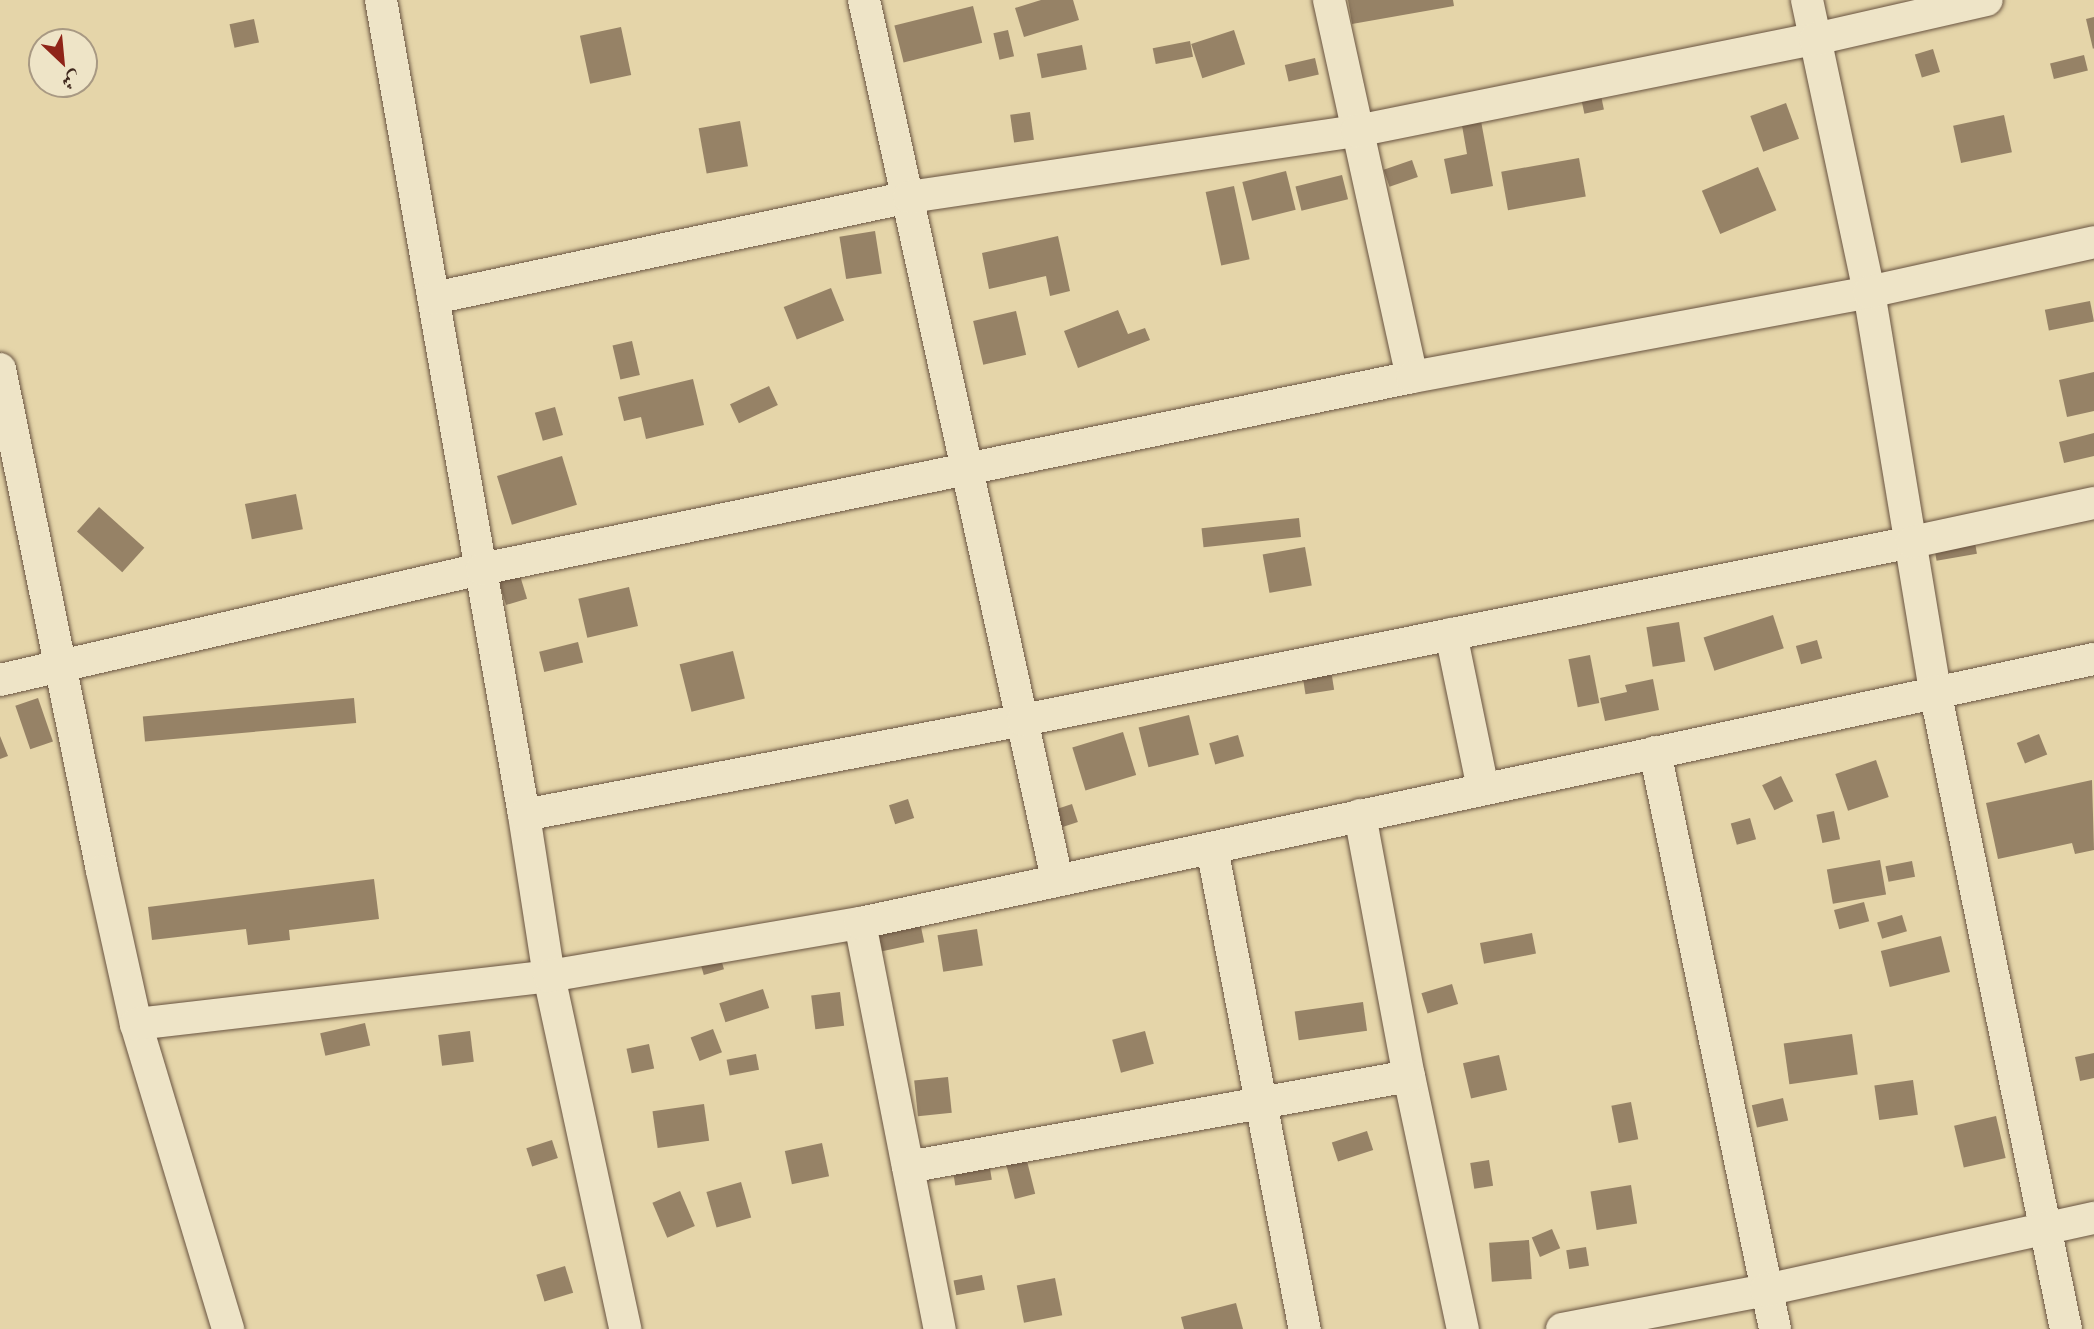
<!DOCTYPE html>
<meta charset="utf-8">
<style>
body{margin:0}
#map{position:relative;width:2094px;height:1329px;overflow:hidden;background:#e5d5a9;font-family:Alegreya,Amiri,serif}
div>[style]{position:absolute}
.building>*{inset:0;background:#968266;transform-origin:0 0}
.roads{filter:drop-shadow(0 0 2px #695441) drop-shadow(0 0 2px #695441)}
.minor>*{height:32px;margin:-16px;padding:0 16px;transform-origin:16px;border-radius:16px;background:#eee4c7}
span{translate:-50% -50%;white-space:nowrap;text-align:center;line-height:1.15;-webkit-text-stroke:6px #eee4c7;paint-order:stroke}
.north{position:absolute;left:28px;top:28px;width:70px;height:70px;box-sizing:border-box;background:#eee4c7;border:2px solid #a89983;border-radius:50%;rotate:154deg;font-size:19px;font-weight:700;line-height:28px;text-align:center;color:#40291e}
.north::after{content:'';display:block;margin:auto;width:24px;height:32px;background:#8f2418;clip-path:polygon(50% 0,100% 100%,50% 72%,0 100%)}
</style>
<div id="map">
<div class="building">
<div style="clip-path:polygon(1041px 0,1073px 0,1079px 20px,1024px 37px,1015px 8px)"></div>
<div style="clip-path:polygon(1348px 0,1453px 0,1454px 6px,1352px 24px)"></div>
<div style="left:973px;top:6px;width:38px;height:81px;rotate:76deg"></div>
<div style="clip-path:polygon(2094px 17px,2094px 48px,2093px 49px,2086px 19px)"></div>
<div style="left:254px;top:19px;width:24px;height:25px;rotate:78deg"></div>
<div style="left:621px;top:27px;width:49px;height:42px;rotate:78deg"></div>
<div style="left:1008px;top:30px;width:27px;height:15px;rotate:77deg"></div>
<div style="left:1234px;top:30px;width:36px;height:45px;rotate:72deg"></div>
<div style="left:1190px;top:41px;width:16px;height:38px;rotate:79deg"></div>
<div style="left:1082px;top:45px;width:25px;height:46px;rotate:79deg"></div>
<div style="left:1933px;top:49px;width:24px;height:19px;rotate:73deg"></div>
<div style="left:2084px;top:55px;width:16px;height:35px;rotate:76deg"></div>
<div style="left:1315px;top:58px;width:17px;height:31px;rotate:77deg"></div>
<div style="left:1600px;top:91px;width:19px;height:20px;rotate:78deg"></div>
<div style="left:1786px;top:103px;width:38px;height:38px;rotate:70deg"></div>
<div style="clip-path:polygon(1479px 110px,1493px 186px,1451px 194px,1444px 159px,1467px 154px,1460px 114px)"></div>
<div style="left:1030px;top:112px;width:28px;height:20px;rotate:82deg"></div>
<div style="left:2004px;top:115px;width:38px;height:52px;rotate:78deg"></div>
<div style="left:740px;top:121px;width:46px;height:42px;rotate:80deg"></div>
<div style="left:1579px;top:158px;width:39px;height:79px;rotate:80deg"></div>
<div style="left:1412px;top:160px;width:18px;height:30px;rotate:71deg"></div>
<div style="left:1758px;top:167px;width:47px;height:61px;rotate:67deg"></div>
<div style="left:1286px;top:171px;width:40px;height:45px;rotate:76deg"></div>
<div style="left:1342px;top:175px;width:25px;height:48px;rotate:76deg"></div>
<div style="left:1234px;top:186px;width:75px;height:29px;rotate:78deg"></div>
<div style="left:875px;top:231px;width:43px;height:36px;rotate:81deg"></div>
<div style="clip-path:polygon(1058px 236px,1070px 291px,1050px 296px,1046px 276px,989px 289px,982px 253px)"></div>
<div style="left:831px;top:288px;width:35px;height:51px;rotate:68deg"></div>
<div style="left:2090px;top:301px;width:21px;height:46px;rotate:79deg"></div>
<div style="clip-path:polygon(1118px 310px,1128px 334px,1145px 328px,1150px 340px,1078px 368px,1064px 331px)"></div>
<div style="left:1016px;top:311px;width:45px;height:44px;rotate:77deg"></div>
<div style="left:632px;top:341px;width:35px;height:20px;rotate:77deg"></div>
<div style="clip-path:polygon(2094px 372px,2094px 411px,2067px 417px,2059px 380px)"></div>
<div style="clip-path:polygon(693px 379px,704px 425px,646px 439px,641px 417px,624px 421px,618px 397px)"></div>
<div style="left:769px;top:386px;width:21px;height:43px;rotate:65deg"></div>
<div style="left:555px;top:407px;width:29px;height:21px;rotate:74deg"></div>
<div style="clip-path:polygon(2094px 433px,2094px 456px,2064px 463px,2059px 442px)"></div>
<div style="left:562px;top:456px;width:51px;height:68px;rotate:73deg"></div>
<div style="left:296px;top:494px;width:36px;height:52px;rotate:79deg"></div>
<div style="left:99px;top:507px;width:61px;height:33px;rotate:42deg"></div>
<div style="left:1299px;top:518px;width:19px;height:98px;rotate:84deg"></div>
<div style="left:1974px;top:537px;width:17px;height:41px;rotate:80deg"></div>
<div style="left:1305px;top:547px;width:39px;height:43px;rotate:80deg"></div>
<div style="left:518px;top:569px;width:31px;height:22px;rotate:73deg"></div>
<div style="left:629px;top:587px;width:40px;height:52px;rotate:77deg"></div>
<div style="left:1773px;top:615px;width:35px;height:73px;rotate:72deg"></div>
<div style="left:1679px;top:622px;width:40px;height:33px;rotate:81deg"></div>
<div style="left:1817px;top:640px;width:19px;height:22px;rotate:74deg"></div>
<div style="left:578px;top:642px;width:21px;height:40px;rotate:76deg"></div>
<div style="left:733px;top:651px;width:49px;height:55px;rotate:76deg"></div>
<div style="left:1590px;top:655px;width:49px;height:22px;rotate:79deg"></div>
<div style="left:1331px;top:670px;width:20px;height:29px;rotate:81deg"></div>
<div style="clip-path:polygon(1653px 679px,1659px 710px,1605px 721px,1600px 698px,1627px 692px,1625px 685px)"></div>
<div style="left:38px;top:698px;width:46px;height:24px;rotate:71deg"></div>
<div style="left:354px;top:698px;width:25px;height:212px;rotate:85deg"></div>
<div style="left:1189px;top:715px;width:41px;height:52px;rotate:76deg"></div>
<div style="left:1123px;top:732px;width:45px;height:53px;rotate:73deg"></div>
<div style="left:2039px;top:734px;width:22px;height:24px;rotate:68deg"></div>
<div style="left:1238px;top:735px;width:22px;height:30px;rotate:74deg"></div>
<div style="clip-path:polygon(0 736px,8px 756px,0 759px)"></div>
<div style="left:1876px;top:760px;width:39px;height:43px;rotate:71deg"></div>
<div style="left:1781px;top:776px;width:28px;height:21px;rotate:64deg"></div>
<div style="clip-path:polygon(2092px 780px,2094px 850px,2075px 854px,2072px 843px,1998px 859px,1986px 803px)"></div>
<div style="left:908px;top:799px;width:20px;height:20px;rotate:72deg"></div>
<div style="left:1072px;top:804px;width:19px;height:28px;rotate:72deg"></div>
<div style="left:1834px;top:811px;width:29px;height:18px;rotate:78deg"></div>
<div style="left:1750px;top:818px;width:22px;height:20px;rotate:74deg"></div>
<div style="left:1880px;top:860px;width:35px;height:54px;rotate:80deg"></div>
<div style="left:1912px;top:861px;width:16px;height:27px;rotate:79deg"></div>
<div style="clip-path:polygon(374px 879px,379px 919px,289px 930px,290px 940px,248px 945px,246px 929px,152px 940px,148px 907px)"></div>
<div style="left:1864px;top:902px;width:20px;height:31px;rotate:75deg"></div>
<div style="left:918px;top:913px;width:30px;height:43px;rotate:78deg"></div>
<div style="left:1902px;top:915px;width:17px;height:26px;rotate:73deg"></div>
<div style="left:977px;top:929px;width:37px;height:40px;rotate:81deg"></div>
<div style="left:1532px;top:933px;width:21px;height:53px;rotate:79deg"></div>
<div style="left:1941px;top:936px;width:37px;height:62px;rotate:76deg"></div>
<div style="left:719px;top:952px;width:18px;height:21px;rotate:74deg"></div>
<div style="left:1452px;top:984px;width:21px;height:32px;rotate:73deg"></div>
<div style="left:763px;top:989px;width:20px;height:46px;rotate:72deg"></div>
<div style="left:840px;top:992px;width:34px;height:29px;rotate:83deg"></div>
<div style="left:1363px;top:1002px;width:29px;height:69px;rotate:82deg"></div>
<div style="left:365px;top:1023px;width:23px;height:46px;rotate:77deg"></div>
<div style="left:713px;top:1029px;width:25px;height:24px;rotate:69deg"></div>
<div style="left:470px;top:1031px;width:31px;height:32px;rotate:83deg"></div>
<div style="left:1145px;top:1031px;width:34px;height:34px;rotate:75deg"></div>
<div style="left:1852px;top:1034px;width:41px;height:69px;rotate:82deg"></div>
<div style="left:649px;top:1044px;width:25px;height:23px;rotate:78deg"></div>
<div style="clip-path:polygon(2094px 1053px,2094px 1078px,2080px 1081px,2075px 1057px)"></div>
<div style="left:756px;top:1054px;width:16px;height:30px;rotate:79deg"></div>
<div style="left:1499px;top:1055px;width:36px;height:37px;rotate:77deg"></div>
<div style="left:948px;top:1077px;width:36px;height:34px;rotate:84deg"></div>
<div style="left:1913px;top:1080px;width:35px;height:39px;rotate:82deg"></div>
<div style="left:1783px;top:1098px;width:23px;height:32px;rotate:77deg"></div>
<div style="left:1631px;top:1102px;width:38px;height:20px;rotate:79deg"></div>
<div style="left:704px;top:1104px;width:37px;height:52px;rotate:82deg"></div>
<div style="left:1996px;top:1116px;width:43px;height:43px;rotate:77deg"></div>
<div style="left:1367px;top:1131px;width:20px;height:37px;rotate:72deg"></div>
<div style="left:552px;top:1140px;width:19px;height:27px;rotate:72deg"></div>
<div style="left:822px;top:1143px;width:34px;height:38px;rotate:78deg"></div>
<div style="left:1026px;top:1157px;width:38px;height:21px;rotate:76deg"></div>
<div style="left:1489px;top:1160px;width:26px;height:19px;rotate:81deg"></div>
<div style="left:989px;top:1162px;width:18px;height:37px;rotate:81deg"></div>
<div style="left:741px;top:1182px;width:37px;height:36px;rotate:74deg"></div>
<div style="left:1631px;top:1185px;width:39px;height:41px;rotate:81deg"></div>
<div style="left:680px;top:1191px;width:38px;height:30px;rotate:67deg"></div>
<div style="left:1552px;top:1229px;width:21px;height:22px;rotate:67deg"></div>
<div style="left:1529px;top:1240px;width:39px;height:40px;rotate:86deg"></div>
<div style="left:1586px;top:1247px;width:19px;height:20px;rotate:81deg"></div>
<div style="left:565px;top:1266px;width:28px;height:30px;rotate:73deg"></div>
<div style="left:982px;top:1275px;width:15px;height:29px;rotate:79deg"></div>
<div style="left:1055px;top:1278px;width:38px;height:39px;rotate:79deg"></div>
<div style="clip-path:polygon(1236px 1303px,1243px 1329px,1184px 1329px,1181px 1317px)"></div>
</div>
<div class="roads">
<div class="minor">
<div style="left:381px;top:0;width:827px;rotate:80.05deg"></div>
<div style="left:524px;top:815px;width:163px;rotate:81.2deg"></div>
<div style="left:549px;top:976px;width:361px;rotate:77.8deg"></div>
<div style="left:864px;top:0;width:900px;rotate:77.62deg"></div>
<div style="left:1329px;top:0;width:386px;rotate:77.6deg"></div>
<div style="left:1807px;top:0;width:299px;rotate:78deg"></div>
<div style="left:1869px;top:292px;width:404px;rotate:80.6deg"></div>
<div style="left:1935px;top:691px;width:651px;rotate:78.4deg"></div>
<div style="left:434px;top:298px;width:486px;rotate:-12deg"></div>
<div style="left:909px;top:197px;width:453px;rotate:-8.4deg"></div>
<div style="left:1357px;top:131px;width:467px;rotate:-11.4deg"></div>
<div style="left:1815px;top:39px;width:176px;rotate:-12.8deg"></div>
<div style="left:0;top:369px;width:512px;rotate:78.51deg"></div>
<div style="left:102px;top:871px;width:157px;rotate:77.5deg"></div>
<div style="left:136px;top:1024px;width:319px;rotate:73.2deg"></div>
<div style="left:1451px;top:634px;width:158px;rotate:78.3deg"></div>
<div style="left:0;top:680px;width:495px;rotate:-13deg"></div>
<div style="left:482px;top:569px;width:950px;rotate:-11.66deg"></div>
<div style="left:1412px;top:377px;width:465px;rotate:-10.5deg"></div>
<div style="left:1869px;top:292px;width:230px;rotate:-12.5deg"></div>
<div style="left:1655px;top:752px;width:589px;rotate:78.25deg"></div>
<div style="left:524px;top:815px;width:508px;rotate:-10.78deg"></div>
<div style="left:1023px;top:720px;width:907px;rotate:-11.32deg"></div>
<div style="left:1912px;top:542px;width:186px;rotate:-12.1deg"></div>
<div style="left:1360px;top:815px;width:266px;rotate:79.4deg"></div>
<div style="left:1409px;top:1076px;width:259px;rotate:78deg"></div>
<div style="left:1212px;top:848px;width:490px;rotate:79.1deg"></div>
<div style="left:860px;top:923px;width:414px;rotate:78.9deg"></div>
<div style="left:136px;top:1024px;width:416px;rotate:-6.6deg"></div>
<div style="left:549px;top:976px;width:315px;rotate:-9.7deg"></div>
<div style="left:860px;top:923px;width:1262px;rotate:-12.08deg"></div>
<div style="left:908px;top:1167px;width:509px;rotate:-10.29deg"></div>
<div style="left:1562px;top:1329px;width:208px;rotate:-10.8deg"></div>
<div style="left:1766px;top:1290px;width:336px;rotate:-12.4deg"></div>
</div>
</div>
<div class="north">ش</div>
</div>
